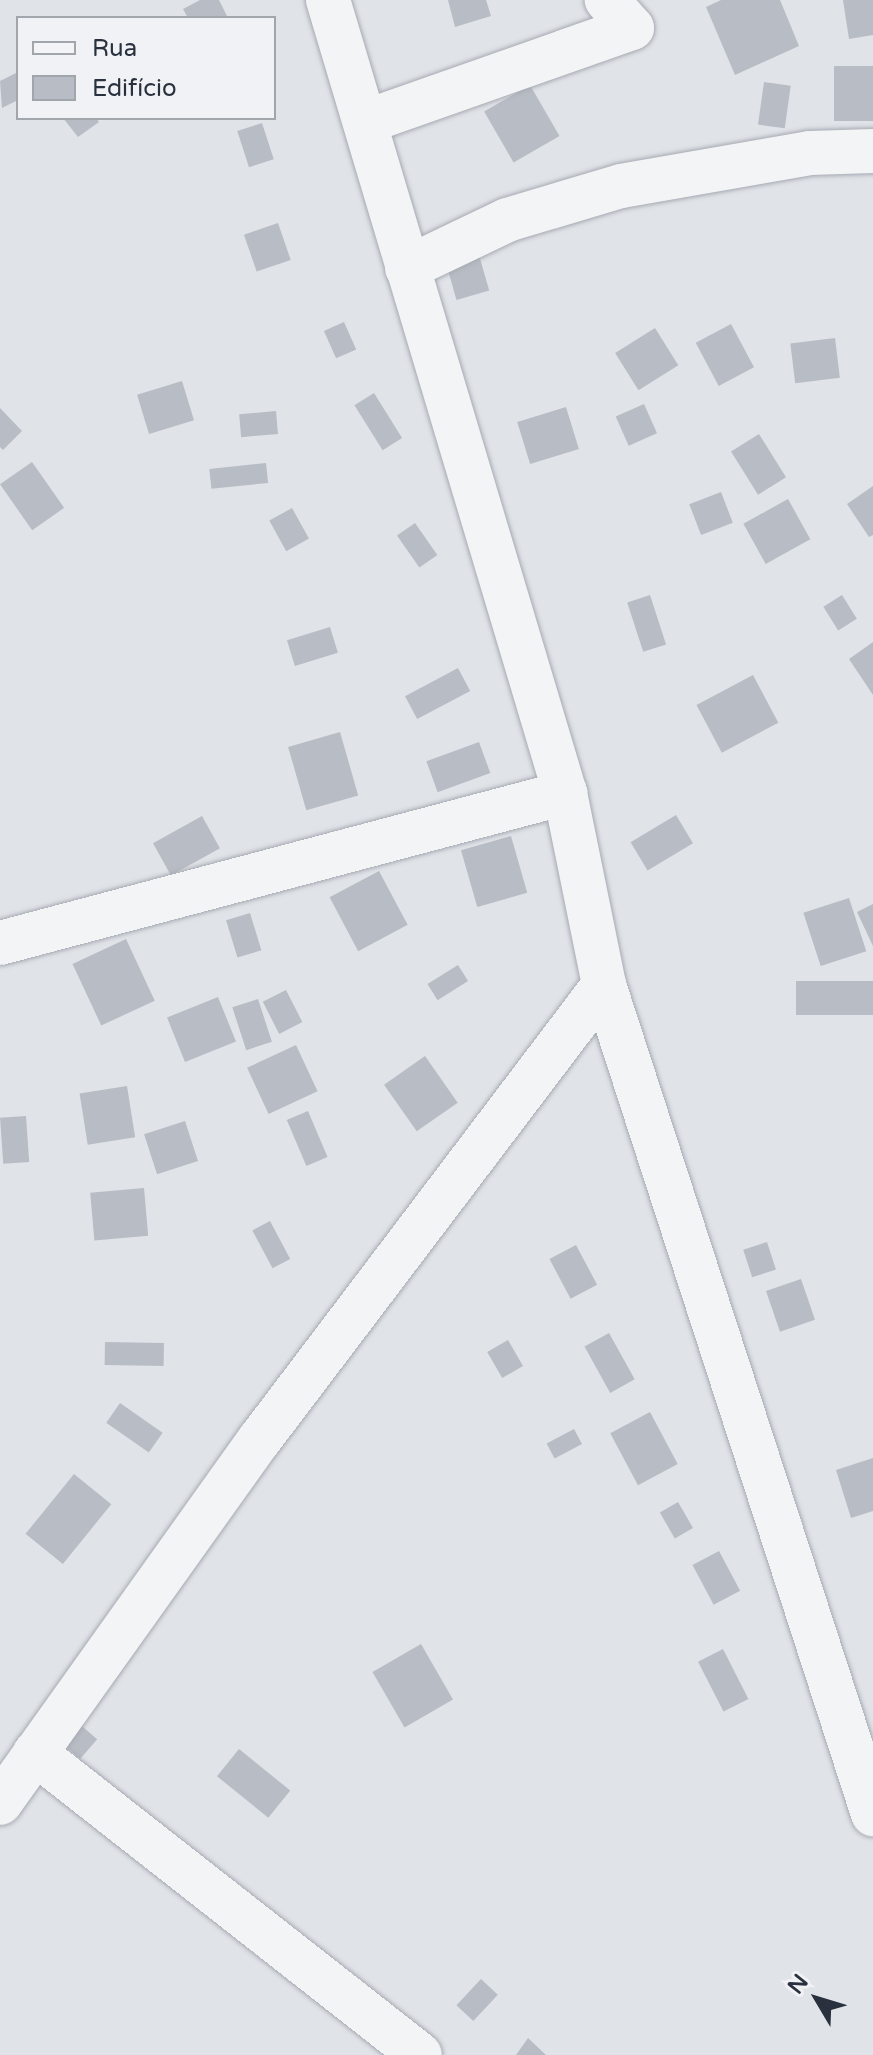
<!DOCTYPE html>
<meta charset="utf-8">
<style>
body{margin:0}
#map{position:relative;width:873px;height:2055px;overflow:hidden;background:#e0e3e8;font-family:"Varela Round",sans-serif}
div>[style]{position:absolute}
.building>*{inset:0;background:#b8bcc4;transform-origin:0 0}
.roads{filter:drop-shadow(0 0 2px #a6aab2) drop-shadow(0 0 2px #a6aab2)}
.minor>*{height:44px;margin:-22px;padding:0 22px;transform-origin:22px;border-radius:22px;background:#f3f4f6}
span{translate:-50% -50%;white-space:nowrap;text-align:center;line-height:1.15;-webkit-text-stroke:6px #f0f2f5;paint-order:stroke}
.legend{position:absolute;left:16px;top:16px;width:260px;height:104px;box-sizing:border-box;background:#f0f2f5;border:2px solid #a1a5ac;margin:0;padding:10px 14px;list-style:none;font-size:24px;color:#2a313e}
.legend li{display:flex;align-items:center;gap:16px;height:40px}
.legend b{width:40px;border:2px solid #a1a5ac}
.north{position:absolute;left:777px;top:1959px;width:80px;height:80px;-webkit-text-stroke:6px #f0f2f5;paint-order:stroke;rotate:308deg;font-size:22px;font-weight:700;line-height:32px;text-align:center;color:#2a313e}
.north::after{content:'';display:block;margin:auto;width:28px;height:36px;background:#2a313e;clip-path:polygon(50% 0,100% 100%,50% 72%,0 100%)}
</style>
<div id="map">
<div class="building">
<div style="clip-path:polygon(200px 0,219px 0,228px 18px,188px 18px,183px 9px)"></div>
<div style="clip-path:polygon(448px 0,486px 0,491px 16px,455px 27px)"></div>
<div style="clip-path:polygon(721px 0,780px 0,799px 46px,735px 75px,706px 7px)"></div>
<div style="clip-path:polygon(843px 0,873px 0,873px 35px,849px 39px)"></div>
<div style="left:873px;top:66px;width:55px;height:39px;rotate:90deg"></div>
<div style="clip-path:polygon(18px 72px,18px 100px,2px 108px,0 81px)"></div>
<div style="left:764px;top:82px;width:27px;height:43px;rotate:8deg"></div>
<div style="left:530px;top:85px;width:59px;height:53px;rotate:60deg"></div>
<div style="clip-path:polygon(63px 118px,96px 118px,99px 122px,78px 137px)"></div>
<div style="left:262px;top:123px;width:38px;height:26px;rotate:72deg"></div>
<div style="left:278px;top:223px;width:39px;height:36px;rotate:71deg"></div>
<div style="left:479px;top:255px;width:37px;height:34px;rotate:74deg"></div>
<div style="left:344px;top:322px;width:30px;height:22px;rotate:66deg"></div>
<div style="left:731px;top:324px;width:49px;height:40px;rotate:62deg"></div>
<div style="left:655px;top:328px;width:44px;height:47px;rotate:58deg"></div>
<div style="left:835px;top:338px;width:40px;height:45px;rotate:83deg"></div>
<div style="left:182px;top:381px;width:41px;height:47px;rotate:73deg"></div>
<div style="left:374px;top:393px;width:53px;height:23px;rotate:58deg"></div>
<div style="left:644px;top:404px;width:32px;height:31px;rotate:66deg"></div>
<div style="left:566px;top:407px;width:44px;height:51px;rotate:73deg"></div>
<div style="clip-path:polygon(0 408px,22px 431px,3px 450px,0 447px)"></div>
<div style="left:276px;top:411px;width:23px;height:37px;rotate:85deg"></div>
<div style="left:759px;top:434px;width:51px;height:33px;rotate:58deg"></div>
<div style="left:32px;top:462px;width:56px;height:39px;rotate:55deg"></div>
<div style="left:266px;top:463px;width:20px;height:57px;rotate:84deg"></div>
<div style="clip-path:polygon(873px 486px,873px 535px,869px 537px,847px 504px)"></div>
<div style="left:721px;top:492px;width:33px;height:34px;rotate:69deg"></div>
<div style="left:788px;top:499px;width:46px;height:51px;rotate:61deg"></div>
<div style="left:292px;top:508px;width:35px;height:26px;rotate:61deg"></div>
<div style="left:415px;top:523px;width:39px;height:22px;rotate:55deg"></div>
<div style="left:650px;top:595px;width:52px;height:24px;rotate:72deg"></div>
<div style="left:842px;top:595px;width:28px;height:22px;rotate:58deg"></div>
<div style="left:330px;top:627px;width:27px;height:45px;rotate:73deg"></div>
<div style="clip-path:polygon(873px 642px,873px 695px,849px 659px)"></div>
<div style="left:458px;top:668px;width:26px;height:60px;rotate:62deg"></div>
<div style="left:753px;top:675px;width:54px;height:64px;rotate:62deg"></div>
<div style="left:340px;top:732px;width:66px;height:54px;rotate:74deg"></div>
<div style="left:479px;top:742px;width:33px;height:56px;rotate:70deg"></div>
<div style="left:676px;top:815px;width:33px;height:53px;rotate:59deg"></div>
<div style="left:202px;top:816px;width:37px;height:56px;rotate:61deg"></div>
<div style="left:511px;top:836px;width:59px;height:52px;rotate:74deg"></div>
<div style="left:379px;top:871px;width:61px;height:56px;rotate:62deg"></div>
<div style="left:849px;top:898px;width:56px;height:48px;rotate:72deg"></div>
<div style="clip-path:polygon(873px 904px,873px 946px,857px 912px)"></div>
<div style="left:250px;top:913px;width:39px;height:25px;rotate:73deg"></div>
<div style="left:126px;top:939px;width:68px;height:59px;rotate:65deg"></div>
<div style="left:458px;top:965px;width:19px;height:36px;rotate:58deg"></div>
<div style="left:873px;top:981px;width:34px;height:77px;rotate:90deg"></div>
<div style="left:286px;top:990px;width:36px;height:26px;rotate:63deg"></div>
<div style="left:218px;top:997px;width:48px;height:55px;rotate:68deg"></div>
<div style="left:258px;top:999px;width:45px;height:27px;rotate:72deg"></div>
<div style="left:296px;top:1045px;width:51px;height:54px;rotate:65deg"></div>
<div style="left:425px;top:1056px;width:57px;height:50px;rotate:55deg"></div>
<div style="left:127px;top:1086px;width:52px;height:48px;rotate:81deg"></div>
<div style="left:308px;top:1111px;width:50px;height:23px;rotate:67deg"></div>
<div style="left:26px;top:1116px;width:46px;height:26px;rotate:86deg"></div>
<div style="left:185px;top:1121px;width:42px;height:43px;rotate:72deg"></div>
<div style="left:144px;top:1188px;width:48px;height:54px;rotate:85deg"></div>
<div style="left:270px;top:1221px;width:43px;height:20px;rotate:62deg"></div>
<div style="left:767px;top:1242px;width:29px;height:25px;rotate:72deg"></div>
<div style="left:576px;top:1245px;width:45px;height:30px;rotate:62deg"></div>
<div style="left:801px;top:1279px;width:43px;height:37px;rotate:71deg"></div>
<div style="left:609px;top:1333px;width:53px;height:28px;rotate:61deg"></div>
<div style="left:508px;top:1340px;width:30px;height:24px;rotate:60deg"></div>
<div style="left:105px;top:1342px;width:59px;height:23px;rotate:1deg"></div>
<div style="left:120px;top:1403px;width:52px;height:24px;rotate:35deg"></div>
<div style="left:650px;top:1412px;width:59px;height:45px;rotate:62deg"></div>
<div style="left:574px;top:1429px;width:17px;height:31px;rotate:62deg"></div>
<div style="clip-path:polygon(873px 1458px,873px 1511px,851px 1518px,836px 1470px)"></div>
<div style="left:74px;top:1474px;width:48px;height:77px;rotate:39deg"></div>
<div style="left:678px;top:1502px;width:30px;height:21px;rotate:60deg"></div>
<div style="left:719px;top:1551px;width:45px;height:30px;rotate:62deg"></div>
<div style="left:421px;top:1644px;width:64px;height:56px;rotate:60deg"></div>
<div style="left:723px;top:1649px;width:56px;height:28px;rotate:63deg"></div>
<div style="left:76px;top:1721px;width:28px;height:26px;rotate:41deg"></div>
<div style="left:239px;top:1749px;width:66px;height:35px;rotate:39deg"></div>
<div style="left:481px;top:1979px;width:23px;height:36px;rotate:43deg"></div>
<div style="clip-path:polygon(528px 2038px,546px 2055px,516px 2055px)"></div>
</div>
<div class="roads">
<div class="minor">
<div style="left:328px;top:0;width:828px;rotate:73.36deg"></div>
<div style="left:565px;top:793px;width:196px;rotate:78.5deg"></div>
<div style="left:604px;top:985px;width:872px;rotate:72.02deg"></div>
<div style="left:365px;top:122px;width:283px;rotate:-19.4deg"></div>
<div style="left:632px;top:28px;width:38px;rotate:-132deg"></div>
<div style="left:407px;top:268px;width:111px;rotate:-25.6deg"></div>
<div style="left:507px;top:220px;width:119px;rotate:-16.6deg"></div>
<div style="left:621px;top:186px;width:192px;rotate:-9.9deg"></div>
<div style="left:810px;top:153px;width:63px;rotate:-1.8deg"></div>
<div style="left:0;top:943px;width:585px;rotate:-14.87deg"></div>
<div style="left:35px;top:1753px;width:489px;rotate:38.1deg"></div>
<div style="left:0;top:1803px;width:447px;rotate:-54.5deg"></div>
<div style="left:260px;top:1439px;width:570px;rotate:-52.85deg"></div>
</div>
</div>
<ul class="legend">
<li><b style="height:10px;background:#f3f4f6"></b>Rua</li>
<li><b style="height:22px;background:#b8bcc4"></b>Edifício</li>
</ul>
<div class="north">N</div>
</div>
